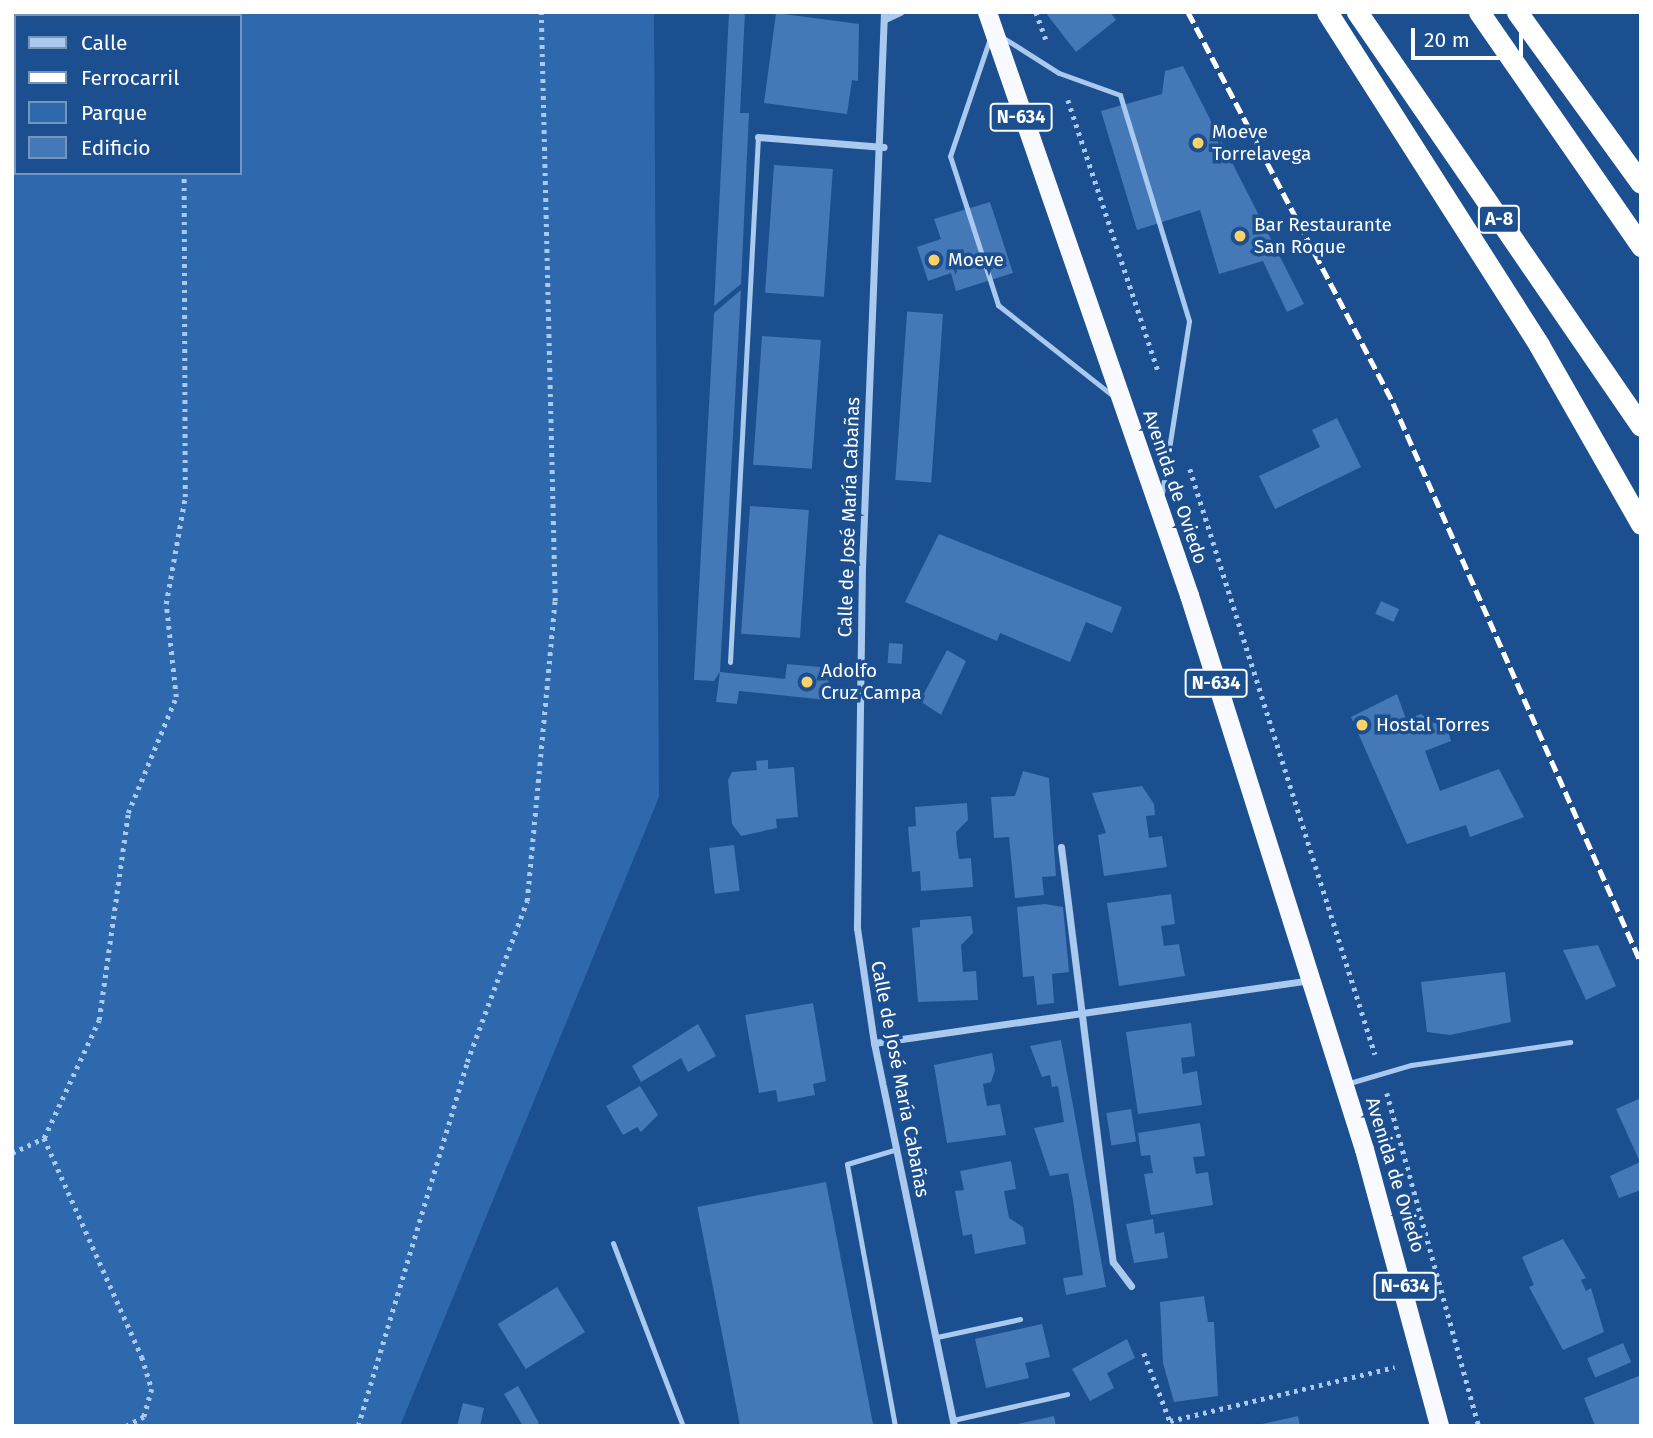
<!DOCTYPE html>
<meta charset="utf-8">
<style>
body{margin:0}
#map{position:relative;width:1653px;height:1438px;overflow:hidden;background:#1b4f8f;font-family:"Fira Sans",sans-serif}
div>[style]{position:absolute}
.green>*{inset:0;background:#2e69ad}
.building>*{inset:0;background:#4478b7;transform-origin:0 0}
.path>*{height:4.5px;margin-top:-2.25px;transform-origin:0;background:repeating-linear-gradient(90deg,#a9c9ee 0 3.5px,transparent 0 8.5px)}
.service>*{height:5px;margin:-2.5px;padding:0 2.5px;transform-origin:2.5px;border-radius:2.5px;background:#a9c9ee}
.minor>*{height:7px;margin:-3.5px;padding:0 3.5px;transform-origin:3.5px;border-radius:3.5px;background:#a9c9ee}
.trunk>*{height:19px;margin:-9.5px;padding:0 9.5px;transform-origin:9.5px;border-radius:9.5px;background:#f8faff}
.motorway>*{height:21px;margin:-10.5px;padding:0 10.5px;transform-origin:10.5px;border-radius:10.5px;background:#fff}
.rail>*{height:5px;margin-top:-2.5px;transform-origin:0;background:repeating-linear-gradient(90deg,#fff 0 12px,transparent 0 17px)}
.dots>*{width:19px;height:19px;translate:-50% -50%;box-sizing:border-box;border:4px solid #1b4f8f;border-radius:50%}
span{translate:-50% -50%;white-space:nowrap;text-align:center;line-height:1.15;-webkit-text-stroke:7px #1b4f8f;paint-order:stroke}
.shield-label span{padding:2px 5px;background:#1b4f8f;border:2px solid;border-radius:5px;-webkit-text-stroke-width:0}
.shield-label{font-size:18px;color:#fff;font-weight:700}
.poi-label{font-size:19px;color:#fff}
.left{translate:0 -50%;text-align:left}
.street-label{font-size:19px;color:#fff}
.frame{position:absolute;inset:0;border:14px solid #fff;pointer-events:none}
.legend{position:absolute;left:14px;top:14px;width:228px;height:161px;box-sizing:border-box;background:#1b4f8f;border:2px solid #7695bc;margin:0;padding:9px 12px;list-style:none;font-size:21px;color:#fff}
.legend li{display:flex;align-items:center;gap:14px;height:35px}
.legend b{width:35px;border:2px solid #7695bc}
.scale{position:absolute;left:1411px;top:28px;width:112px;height:32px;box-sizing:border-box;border:4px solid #fff;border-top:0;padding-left:9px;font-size:21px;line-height:24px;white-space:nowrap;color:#fff;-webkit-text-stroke:5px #1b4f8f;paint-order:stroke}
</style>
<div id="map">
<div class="green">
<div style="clip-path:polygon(evenodd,12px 12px,654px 12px,659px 797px,400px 1426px,12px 1426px,12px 12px,16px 16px,240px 16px,240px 173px,16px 173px,16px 16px)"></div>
</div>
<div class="building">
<div style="clip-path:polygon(729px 12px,745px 12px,740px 113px,749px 113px,741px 284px,714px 306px)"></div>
<div style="clip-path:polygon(1045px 12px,1110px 12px,1116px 20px,1076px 52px)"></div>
<div style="clip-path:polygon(776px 13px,859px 24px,858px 81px,852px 80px,847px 114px,764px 103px)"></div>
<div style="clip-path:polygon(1183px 66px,1304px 304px,1287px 312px,1263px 261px,1219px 274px,1200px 210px,1137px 230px,1101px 111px,1162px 94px,1165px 71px)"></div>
<div style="left:774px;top:165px;width:59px;height:128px;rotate:4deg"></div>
<div style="clip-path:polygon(990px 202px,1013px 273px,956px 291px,951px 273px,928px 281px,917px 247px,941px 239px,934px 219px)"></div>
<div style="clip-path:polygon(741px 290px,720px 672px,785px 679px,787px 664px,830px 668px,827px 700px,739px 691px,737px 704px,716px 702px,720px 672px,714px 681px,694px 680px,714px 313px)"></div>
<div style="left:943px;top:314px;width:169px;height:36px;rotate:94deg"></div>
<div style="left:762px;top:336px;width:59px;height:129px;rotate:4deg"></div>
<div style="clip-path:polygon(1337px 418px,1361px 467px,1275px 509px,1259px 476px,1320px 447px,1312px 430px)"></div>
<div style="left:750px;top:506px;width:59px;height:128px;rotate:4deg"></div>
<div style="clip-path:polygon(939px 534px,1122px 607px,1112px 633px,1086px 622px,1070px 662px,1000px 633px,997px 641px,905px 602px)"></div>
<div style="left:1381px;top:601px;width:20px;height:14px;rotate:24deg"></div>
<div style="left:889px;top:643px;width:14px;height:20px;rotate:4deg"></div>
<div style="clip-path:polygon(947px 650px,966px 661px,941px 715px,920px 701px)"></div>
<div style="clip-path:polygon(1397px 694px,1406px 719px,1421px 714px,1448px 731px,1451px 741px,1425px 751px,1440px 791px,1499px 769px,1524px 817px,1470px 837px,1466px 825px,1407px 844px,1351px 717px)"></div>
<div style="clip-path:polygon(768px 760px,768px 769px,794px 767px,798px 817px,776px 819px,777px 828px,741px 836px,732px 824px,728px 780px,732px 772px,757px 770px,756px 761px)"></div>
<div style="clip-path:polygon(1023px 771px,1049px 778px,1056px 876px,1042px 877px,1044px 895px,1015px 898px,1009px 837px,994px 838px,991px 797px,1015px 796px)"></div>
<div style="clip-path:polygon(1142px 786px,1154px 804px,1155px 815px,1146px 816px,1149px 838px,1162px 836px,1167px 867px,1104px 876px,1098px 835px,1106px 833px,1092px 793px)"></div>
<div style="clip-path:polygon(967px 803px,968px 820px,956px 832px,957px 846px,959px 859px,971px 858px,973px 887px,921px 891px,920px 871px,912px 872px,908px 827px,916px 826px,915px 807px)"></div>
<div style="left:734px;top:845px;width:46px;height:25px;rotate:83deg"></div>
<div style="clip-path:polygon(1171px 894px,1175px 924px,1161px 926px,1164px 946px,1179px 944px,1185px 976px,1119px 986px,1107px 903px)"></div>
<div style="clip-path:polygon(1045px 904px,1063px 907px,1069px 972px,1052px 974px,1054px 1003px,1037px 1005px,1034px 976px,1023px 977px,1017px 907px)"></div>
<div style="clip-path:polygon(971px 916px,973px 933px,961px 945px,963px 972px,976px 971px,978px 1000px,918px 1002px,912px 928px,920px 927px,920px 920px)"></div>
<div style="clip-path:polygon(1598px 945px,1616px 986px,1586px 1000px,1563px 950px)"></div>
<div style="clip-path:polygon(1505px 972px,1511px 1022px,1450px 1035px,1427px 1032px,1421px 982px)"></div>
<div style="clip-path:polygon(813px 1003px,826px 1081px,813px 1084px,815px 1095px,778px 1102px,776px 1090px,759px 1093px,745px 1015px)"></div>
<div style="clip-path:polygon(1191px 1023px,1195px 1056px,1181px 1058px,1183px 1074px,1197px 1071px,1202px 1105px,1138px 1114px,1126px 1032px)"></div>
<div style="clip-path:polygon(698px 1024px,716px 1056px,688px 1072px,681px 1058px,641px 1082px,632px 1066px)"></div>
<div style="clip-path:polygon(1061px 1040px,1106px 1287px,1066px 1295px,1063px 1278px,1083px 1275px,1073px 1200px,1068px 1173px,1050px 1176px,1034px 1128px,1064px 1122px,1058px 1086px,1052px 1087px,1050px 1075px,1042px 1077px,1030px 1046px)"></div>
<div style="clip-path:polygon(992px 1053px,995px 1070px,991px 1082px,983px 1084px,985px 1096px,987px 1106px,1000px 1104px,1006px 1135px,947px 1143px,934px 1065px)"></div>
<div style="clip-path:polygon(640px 1086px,658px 1115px,641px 1132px,637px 1127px,623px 1135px,606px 1106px)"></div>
<div style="clip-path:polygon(1641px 1098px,1641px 1190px,1619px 1198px,1610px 1176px,1640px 1162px,1616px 1109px)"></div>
<div style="left:1131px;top:1109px;width:33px;height:25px;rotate:81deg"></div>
<div style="clip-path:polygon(1200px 1123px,1205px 1156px,1193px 1157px,1196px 1174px,1208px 1172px,1213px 1205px,1151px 1215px,1144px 1174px,1153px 1173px,1151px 1162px,1150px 1155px,1141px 1156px,1138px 1133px)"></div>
<div style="clip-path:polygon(1011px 1161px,1016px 1189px,1004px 1191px,1009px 1218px,1023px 1227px,1026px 1244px,975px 1254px,972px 1234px,963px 1236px,955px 1191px,964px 1190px,960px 1171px)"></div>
<div style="left:826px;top:1182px;width:248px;height:131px;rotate:79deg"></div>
<div style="clip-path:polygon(1153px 1219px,1155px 1234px,1164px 1232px,1168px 1258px,1134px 1263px,1126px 1224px)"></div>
<div style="clip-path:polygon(1563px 1239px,1586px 1278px,1581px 1280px,1586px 1291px,1591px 1288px,1604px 1332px,1563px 1350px,1529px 1287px,1534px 1285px,1522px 1257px)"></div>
<div style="left:557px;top:1287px;width:53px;height:70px;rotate:58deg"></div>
<div style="clip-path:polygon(1204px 1296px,1208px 1322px,1214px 1322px,1218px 1396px,1174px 1402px,1163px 1363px,1160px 1302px)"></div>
<div style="clip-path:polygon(1042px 1324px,1050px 1357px,1025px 1363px,1029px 1378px,986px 1388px,975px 1339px)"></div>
<div style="clip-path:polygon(1127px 1339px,1135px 1358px,1107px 1373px,1114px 1388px,1090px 1401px,1072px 1369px)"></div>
<div style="left:1623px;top:1343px;width:21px;height:39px;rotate:67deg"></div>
<div style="clip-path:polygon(1641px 1375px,1641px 1426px,1595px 1426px,1584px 1398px)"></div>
<div style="clip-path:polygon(518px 1386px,539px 1423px,534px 1426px,523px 1426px,504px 1394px)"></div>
<div style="clip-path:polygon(463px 1403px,484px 1408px,480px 1426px,457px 1426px)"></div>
<div style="clip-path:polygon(1054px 1416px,1056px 1426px,1013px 1426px,1013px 1425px)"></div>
<div style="clip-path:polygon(1298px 1416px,1300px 1426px,1258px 1426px,1258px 1425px)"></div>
</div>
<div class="path">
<div style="left:1036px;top:12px;width:29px;rotate:70deg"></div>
<div style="left:1068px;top:100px;width:285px;rotate:71.6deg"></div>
<div style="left:1190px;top:469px;width:614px;rotate:72.45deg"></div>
<div style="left:1387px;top:1093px;width:345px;rotate:74.6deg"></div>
<div style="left:44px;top:1138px;width:130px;rotate:-65deg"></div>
<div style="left:99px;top:1020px;width:209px;rotate:-82deg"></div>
<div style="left:128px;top:813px;width:126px;rotate:-67.5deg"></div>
<div style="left:176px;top:697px;width:94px;rotate:-96.1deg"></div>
<div style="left:166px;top:604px;width:109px;rotate:-79.9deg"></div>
<div style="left:185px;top:497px;width:324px;rotate:-90.2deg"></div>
<div style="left:12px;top:1153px;width:35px;rotate:-25deg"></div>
<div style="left:44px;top:1138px;width:240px;rotate:65.9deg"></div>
<div style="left:142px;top:1357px;width:34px;rotate:73deg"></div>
<div style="left:152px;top:1389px;width:29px;rotate:106deg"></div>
<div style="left:144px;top:1417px;width:19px;rotate:152deg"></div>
<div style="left:1144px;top:1353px;width:73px;rotate:69.1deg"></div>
<div style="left:1170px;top:1421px;width:231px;rotate:-13.5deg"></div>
<div style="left:358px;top:1426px;width:380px;rotate:-73.3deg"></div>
<div style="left:467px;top:1062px;width:172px;rotate:-69.6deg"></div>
<div style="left:527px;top:901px;width:301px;rotate:-84.7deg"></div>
<div style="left:555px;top:601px;width:589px;rotate:-91.36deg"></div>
</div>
<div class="service">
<div style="left:1002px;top:37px;width:67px;rotate:32.3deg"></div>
<div style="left:1059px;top:73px;width:65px;rotate:19.8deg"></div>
<div style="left:1120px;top:95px;width:236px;rotate:73deg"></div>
<div style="left:1189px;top:321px;width:174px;rotate:98.9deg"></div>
<div style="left:989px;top:41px;width:121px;rotate:108.7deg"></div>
<div style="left:950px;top:156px;width:157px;rotate:72.1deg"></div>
<div style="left:998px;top:305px;width:145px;rotate:38.3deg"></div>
<div style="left:730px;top:662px;width:526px;rotate:-86.95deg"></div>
<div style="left:1346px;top:1084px;width:68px;rotate:-16.3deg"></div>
<div style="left:1411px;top:1065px;width:161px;rotate:-8.2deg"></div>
<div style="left:613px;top:1243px;width:196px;rotate:69.1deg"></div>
<div style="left:937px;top:1337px;width:85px;rotate:-12.2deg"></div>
<div style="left:953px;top:1420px;width:117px;rotate:-12.8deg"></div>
<div style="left:895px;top:1426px;width:266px;rotate:-100.4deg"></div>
<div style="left:847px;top:1164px;width:52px;rotate:-16.7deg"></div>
</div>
<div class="minor">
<div style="left:884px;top:12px;width:554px;rotate:92.27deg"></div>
<div style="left:862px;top:566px;width:362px;rotate:90.8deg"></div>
<div style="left:857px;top:928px;width:116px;rotate:81.6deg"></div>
<div style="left:874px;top:1043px;width:391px;rotate:78.2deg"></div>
<div style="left:885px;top:19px;width:17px;rotate:-25deg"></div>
<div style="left:758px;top:137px;width:126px;rotate:4.5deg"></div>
<div style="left:1061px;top:847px;width:418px;rotate:82.9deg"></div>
<div style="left:1113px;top:1262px;width:30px;rotate:53deg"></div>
<div style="left:874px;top:1043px;width:441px;rotate:-8.2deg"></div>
</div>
<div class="trunk">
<div style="left:987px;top:12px;width:617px;rotate:70.89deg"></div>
<div style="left:1189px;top:595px;width:581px;rotate:72.47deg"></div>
<div style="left:1364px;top:1149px;width:287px;rotate:74.8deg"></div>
</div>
<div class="motorway">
<div style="left:1327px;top:12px;width:395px;rotate:57.5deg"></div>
<div style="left:1539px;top:345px;width:206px;rotate:60.3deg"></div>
<div style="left:1357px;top:12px;width:502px;rotate:55.55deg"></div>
<div style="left:1479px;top:12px;width:285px;rotate:55.3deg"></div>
<div style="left:1517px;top:12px;width:211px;rotate:54.1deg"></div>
</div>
<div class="rail">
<div style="left:1188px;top:12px;width:441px;rotate:62.3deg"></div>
<div style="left:1393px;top:403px;width:612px;rotate:66.11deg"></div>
</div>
<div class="dots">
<div style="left:1198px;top:143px;background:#ffd166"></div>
<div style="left:1240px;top:236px;background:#ffd166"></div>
<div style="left:934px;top:260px;background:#ffd166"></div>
<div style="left:807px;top:682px;background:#ffd166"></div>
<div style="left:1362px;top:725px;background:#ffd166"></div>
</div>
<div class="shield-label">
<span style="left:1021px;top:117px">N-634</span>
<span style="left:1499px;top:219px">A-8</span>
<span style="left:1216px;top:683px">N-634</span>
<span style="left:1405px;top:1286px">N-634</span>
</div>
<div class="poi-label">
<span class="left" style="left:1212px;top:143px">Moeve<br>Torrelavega</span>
<span class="left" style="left:1254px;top:236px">Bar Restaurante<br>San Roque</span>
<span class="left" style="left:948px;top:260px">Moeve</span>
<span class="left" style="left:821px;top:682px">Adolfo<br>Cruz Campa</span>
<span class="left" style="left:1376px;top:725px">Hostal Torres</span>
</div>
<div class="street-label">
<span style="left:1175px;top:487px;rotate:71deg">Avenida de Oviedo</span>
<span style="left:849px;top:517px;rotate:-88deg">Calle de José María Cabañas</span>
<span style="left:900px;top:1079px;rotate:79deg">Calle de José María Cabañas</span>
<span style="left:1395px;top:1175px;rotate:73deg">Avenida de Oviedo</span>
</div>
<div class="frame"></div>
<ul class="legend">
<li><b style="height:9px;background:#a9c9ee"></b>Calle</li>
<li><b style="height:9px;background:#fff"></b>Ferrocarril</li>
<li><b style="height:19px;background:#2e69ad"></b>Parque</li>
<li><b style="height:19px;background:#4478b7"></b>Edificio</li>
</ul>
<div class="scale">20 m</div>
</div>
